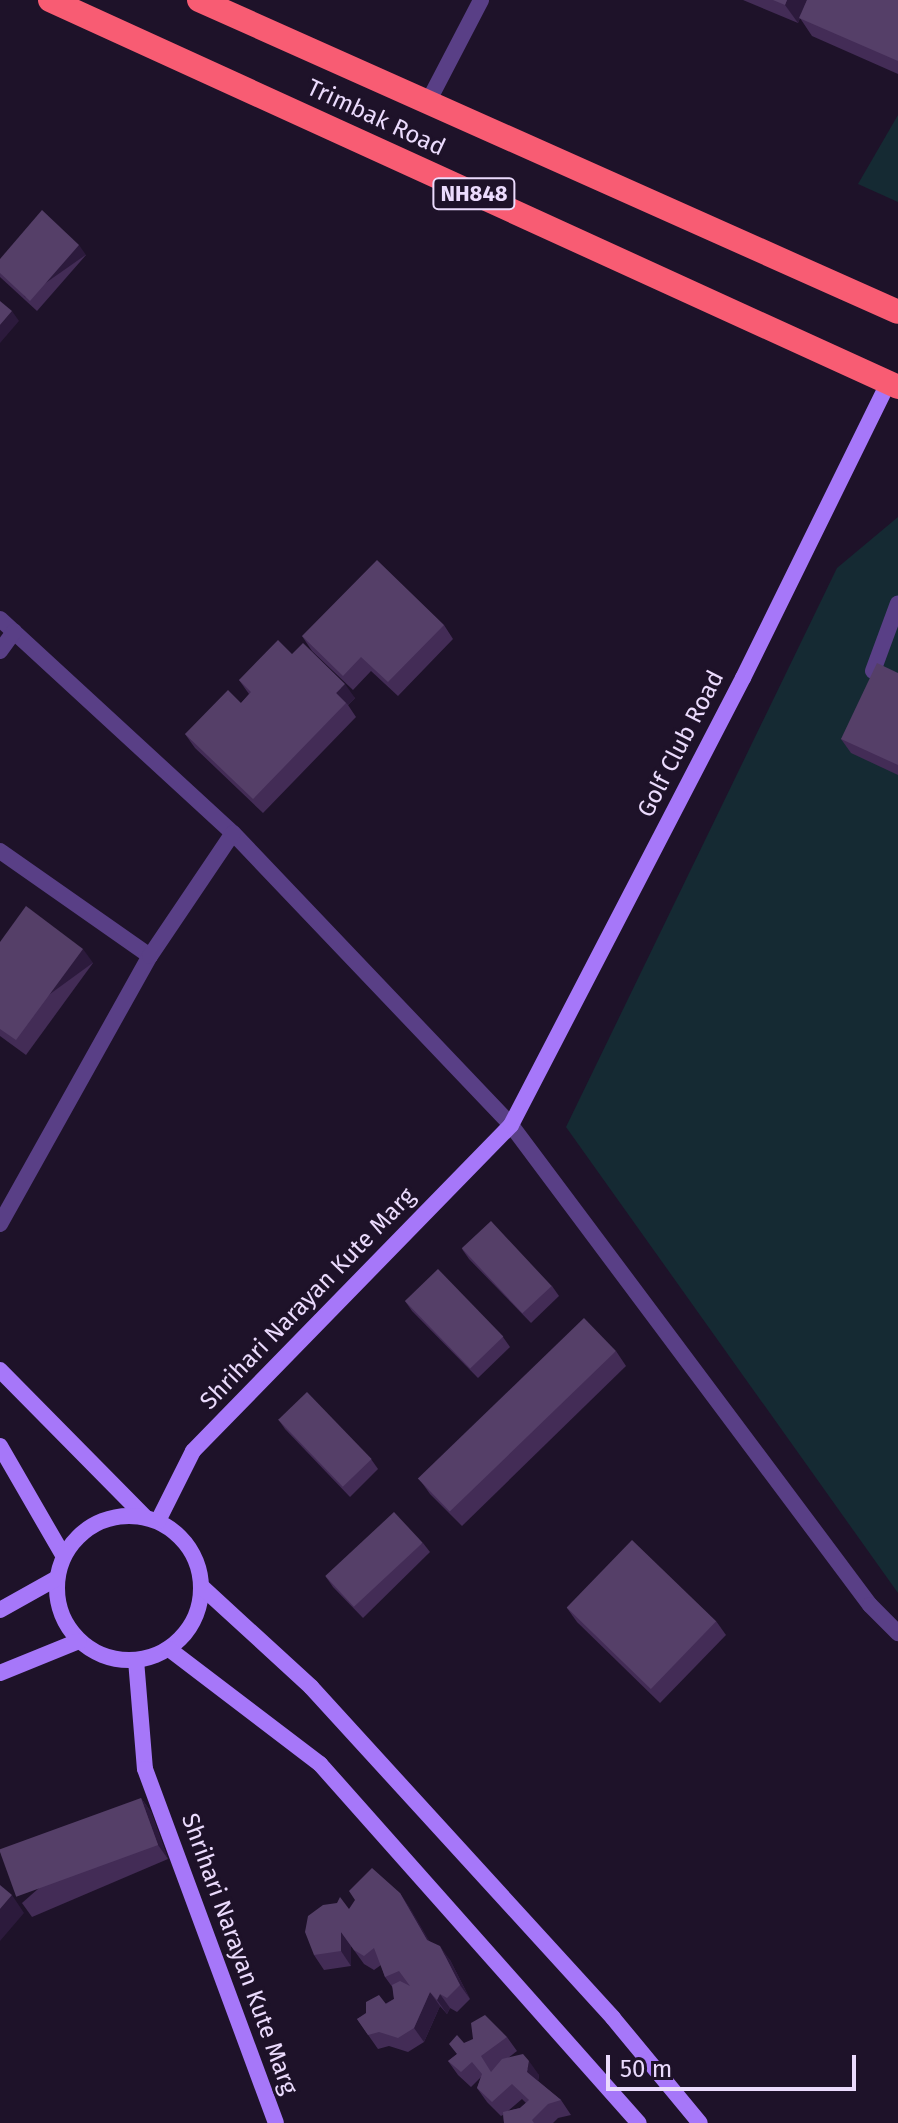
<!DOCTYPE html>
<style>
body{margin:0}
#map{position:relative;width:898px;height:2123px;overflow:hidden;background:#1e1229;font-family:"Fira Sans",sans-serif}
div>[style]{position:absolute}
.green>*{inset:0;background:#152a33}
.street>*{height:16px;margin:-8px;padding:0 8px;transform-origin:8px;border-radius:8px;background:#593f86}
.secondary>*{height:16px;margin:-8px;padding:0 8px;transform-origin:8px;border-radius:8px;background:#a677f9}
.secondary>.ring{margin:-8px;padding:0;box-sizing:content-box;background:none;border:16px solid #a677f9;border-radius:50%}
.highway>*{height:24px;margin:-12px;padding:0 12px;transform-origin:12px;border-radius:12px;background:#f85c73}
.wall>*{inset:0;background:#432c56}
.shaded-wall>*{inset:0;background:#2c1a3c;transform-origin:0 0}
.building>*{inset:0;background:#553f68;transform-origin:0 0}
span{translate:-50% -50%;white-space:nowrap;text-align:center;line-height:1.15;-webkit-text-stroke:6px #1e1229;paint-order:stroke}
.shield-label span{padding:2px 6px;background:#1e1229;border:2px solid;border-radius:6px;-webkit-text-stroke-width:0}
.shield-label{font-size:22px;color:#ebdbfd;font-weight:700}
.street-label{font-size:24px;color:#ebdbfd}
.scale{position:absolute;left:606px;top:2055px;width:250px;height:36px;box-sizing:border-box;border:4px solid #ebdbfd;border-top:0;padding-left:10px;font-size:24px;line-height:28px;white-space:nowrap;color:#ebdbfd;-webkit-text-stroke:6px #1e1229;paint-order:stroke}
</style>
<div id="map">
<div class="green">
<div style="clip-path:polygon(898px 115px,898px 202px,858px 184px)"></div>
<div style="clip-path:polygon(898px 517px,898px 1593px,566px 1127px,837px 568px)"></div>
</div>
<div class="street">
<div style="left:428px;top:102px;width:115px;rotate:-62.5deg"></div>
<div style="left:0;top:619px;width:316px;rotate:42.6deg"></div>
<div style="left:233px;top:833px;width:403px;rotate:46.4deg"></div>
<div style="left:511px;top:1125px;width:599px;rotate:53.21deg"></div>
<div style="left:870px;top:1605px;width:40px;rotate:45deg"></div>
<div style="left:0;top:651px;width:24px;rotate:-54deg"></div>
<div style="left:873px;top:671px;width:72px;rotate:-69.8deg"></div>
<div style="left:0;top:851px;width:183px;rotate:35deg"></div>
<div style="left:0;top:1224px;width:307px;rotate:-60.8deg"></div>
<div style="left:150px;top:956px;width:148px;rotate:-56deg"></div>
</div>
<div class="secondary">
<div style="left:0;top:1370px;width:206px;rotate:45.4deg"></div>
<div style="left:0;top:1446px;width:126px;rotate:60deg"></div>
<div class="ring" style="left:57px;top:1516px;width:128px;height:128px"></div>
<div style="left:158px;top:1521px;width:78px;rotate:-63.4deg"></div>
<div style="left:193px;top:1451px;width:455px;rotate:-45.7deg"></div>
<div style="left:511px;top:1125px;width:504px;rotate:-62.57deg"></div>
<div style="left:743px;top:678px;width:329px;rotate:-63.8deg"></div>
<div style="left:202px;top:1587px;width:148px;rotate:42.5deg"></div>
<div style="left:311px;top:1687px;width:448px;rotate:47.6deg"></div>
<div style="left:613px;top:2018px;width:136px;rotate:50.4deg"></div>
<div style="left:0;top:1610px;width:65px;rotate:-29.3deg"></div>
<div style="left:169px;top:1649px;width:190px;rotate:37.3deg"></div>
<div style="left:320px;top:1764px;width:480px;rotate:48.4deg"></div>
<div style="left:136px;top:1660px;width:109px;rotate:85.3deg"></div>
<div style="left:145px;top:1769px;width:377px;rotate:69.7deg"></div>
<div style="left:0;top:1673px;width:85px;rotate:-22.1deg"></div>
</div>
<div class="highway">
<div style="left:50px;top:0;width:932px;rotate:24.53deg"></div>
<div style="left:199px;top:0;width:765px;rotate:24.05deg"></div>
</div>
<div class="wall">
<div style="clip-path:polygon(743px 0,898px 0,898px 74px,812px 36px,800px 18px,798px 23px)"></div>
<div style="clip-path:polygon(86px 255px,37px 311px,0 277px,0 259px)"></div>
<div style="clip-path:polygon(444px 625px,453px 639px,398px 696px,371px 671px,353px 690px,312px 651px,302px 636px)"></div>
<div style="clip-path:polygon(292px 654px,355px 698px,348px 705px,356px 717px,263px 813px,195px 748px,185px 734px,241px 703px,249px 694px,239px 680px)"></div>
<div style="clip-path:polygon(898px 673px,898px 775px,851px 753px,841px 739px)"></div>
<div style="clip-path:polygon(0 942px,93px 963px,26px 1055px,0 1036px)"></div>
<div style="clip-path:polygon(462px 1249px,552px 1286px,559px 1296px,531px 1323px,469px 1259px)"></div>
<div style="clip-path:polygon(405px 1301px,503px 1337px,510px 1347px,478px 1378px,412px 1311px)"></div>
<div style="clip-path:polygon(616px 1351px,626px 1366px,462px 1526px,430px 1494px,420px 1480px)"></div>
<div style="clip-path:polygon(278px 1419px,371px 1459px,378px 1469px,350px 1497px,285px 1429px)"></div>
<div style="clip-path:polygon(423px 1543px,430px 1552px,363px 1618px,333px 1587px,326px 1577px)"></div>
<div style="clip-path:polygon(567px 1608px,716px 1621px,726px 1635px,660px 1703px,577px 1622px)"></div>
<div style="clip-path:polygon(141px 1798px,151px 1812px,168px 1859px,32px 1917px,22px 1903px)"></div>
<div style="clip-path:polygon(400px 1893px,429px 1941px,450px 1960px,470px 1999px,457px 2012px,450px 2008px,447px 2014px,440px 2006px,424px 2042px,408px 2052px,389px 2046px,378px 2049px,357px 2019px,394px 1999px,393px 1988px,385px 1977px,381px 1965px,374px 1970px,364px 1964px,351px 1946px,351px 1966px,324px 1970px,314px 1955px,349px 1909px)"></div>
<div style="clip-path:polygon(evenodd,507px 2037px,517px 2051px,508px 2058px,539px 2075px,538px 2081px,561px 2100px,571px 2115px,558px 2118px,553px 2123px,504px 2123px,503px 2115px,501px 2116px,487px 2102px,477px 2088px,481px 2077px,471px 2087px,458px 2075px,448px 2061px,457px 2054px,464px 2043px,507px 2037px,522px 2099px,526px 2103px,520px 2108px,508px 2111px,522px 2099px)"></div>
</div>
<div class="shaded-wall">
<div style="clip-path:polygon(787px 0,807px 0,798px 23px,785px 5px)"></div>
<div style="left:79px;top:245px;width:12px;height:74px;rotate:55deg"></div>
<div style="clip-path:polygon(12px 311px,19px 321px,0 343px,0 325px)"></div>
<div style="clip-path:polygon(345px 684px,355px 698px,348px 705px,336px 693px)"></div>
<div style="left:83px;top:949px;width:17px;height:113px;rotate:54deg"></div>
<div style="clip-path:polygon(141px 1798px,151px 1812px,168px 1859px,158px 1845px)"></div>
<div style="clip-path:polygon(400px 1893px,410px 1908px,437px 1954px,427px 1940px)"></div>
<div style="clip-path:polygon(12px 1895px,24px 1913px,0 1941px,0 1909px)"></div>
<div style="clip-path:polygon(341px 1932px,351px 1946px,351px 1966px,341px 1951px)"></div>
<div style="clip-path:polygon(440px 1946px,450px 1960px,470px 1999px,460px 1985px)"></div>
<div style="clip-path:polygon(430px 1992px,440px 2006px,424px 2042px,414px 2028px)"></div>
<div style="clip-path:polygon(440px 1994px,450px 2008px,447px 2014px,437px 2000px)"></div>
<div style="clip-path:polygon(529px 2061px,539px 2075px,537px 2087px,527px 2072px)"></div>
</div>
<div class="building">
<div style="clip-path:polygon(773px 0,787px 0,785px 5px)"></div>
<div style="clip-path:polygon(807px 0,898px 0,898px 61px,799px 18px)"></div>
<div style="clip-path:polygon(42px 210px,79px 245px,30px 301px,0 273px,0 259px)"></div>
<div style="clip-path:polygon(0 301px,12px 311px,0 325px)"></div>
<div style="clip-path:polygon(377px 560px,444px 625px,388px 682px,361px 657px,343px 676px,302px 636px)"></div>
<div style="clip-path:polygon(278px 640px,292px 654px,303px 643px,345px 684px,336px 693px,346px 703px,253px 799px,185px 734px,228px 690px,241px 703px,251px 692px,239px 680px)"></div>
<div style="clip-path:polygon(877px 663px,898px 673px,898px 765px,841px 739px)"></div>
<div style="clip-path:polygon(26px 906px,83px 949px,16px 1040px,0 1029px,0 942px)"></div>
<div style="left:491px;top:1221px;width:89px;height:40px;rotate:47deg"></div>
<div style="left:438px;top:1269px;width:94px;height:46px;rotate:46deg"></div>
<div style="left:584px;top:1318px;width:46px;height:231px;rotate:46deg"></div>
<div style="left:307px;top:1392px;width:93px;height:40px;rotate:46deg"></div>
<div style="left:394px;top:1512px;width:42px;height:94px;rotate:47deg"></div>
<div style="left:632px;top:1540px;width:117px;height:94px;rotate:44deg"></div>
<div style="left:141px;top:1798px;width:50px;height:151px;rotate:70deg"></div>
<div style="clip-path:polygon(372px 1868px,400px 1893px,427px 1940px,440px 1946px,460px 1985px,447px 1998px,440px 1994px,437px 2000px,430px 1992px,414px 2028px,398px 2038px,379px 2032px,368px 2035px,357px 2019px,366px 2013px,366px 2002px,379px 1995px,386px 2004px,394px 1999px,392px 1985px,400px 1981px,410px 1986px,399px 1971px,385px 1977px,374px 1948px,364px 1956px,354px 1950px,341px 1932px,341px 1951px,314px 1955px,305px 1932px,308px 1916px,323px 1905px,337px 1903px,340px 1897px,349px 1909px,355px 1900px,349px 1891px)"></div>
<div style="clip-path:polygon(0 1885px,12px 1895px,0 1909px)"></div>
<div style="clip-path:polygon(485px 2015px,507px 2037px,481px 2056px,491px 2072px,502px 2059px,523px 2054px,529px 2061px,527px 2072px,561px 2100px,548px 2104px,532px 2120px,534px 2123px,504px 2123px,503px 2112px,520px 2108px,529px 2100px,512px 2084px,492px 2102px,477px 2088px,482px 2074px,472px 2062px,461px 2072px,448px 2061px,457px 2054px,449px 2044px,457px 2035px,464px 2043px,473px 2039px,471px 2023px)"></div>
</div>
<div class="shield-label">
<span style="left:474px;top:194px">NH848</span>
</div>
<div class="street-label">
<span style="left:376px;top:118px;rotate:25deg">Trimbak Road</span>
<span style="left:681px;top:744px;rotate:-63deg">Golf Club Road</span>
<span style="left:308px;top:1299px;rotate:-46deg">Shrihari Narayan Kute Marg</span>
<span style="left:239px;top:1954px;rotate:70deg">Shrihari Narayan Kute Marg</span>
</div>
<div class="scale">50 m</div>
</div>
